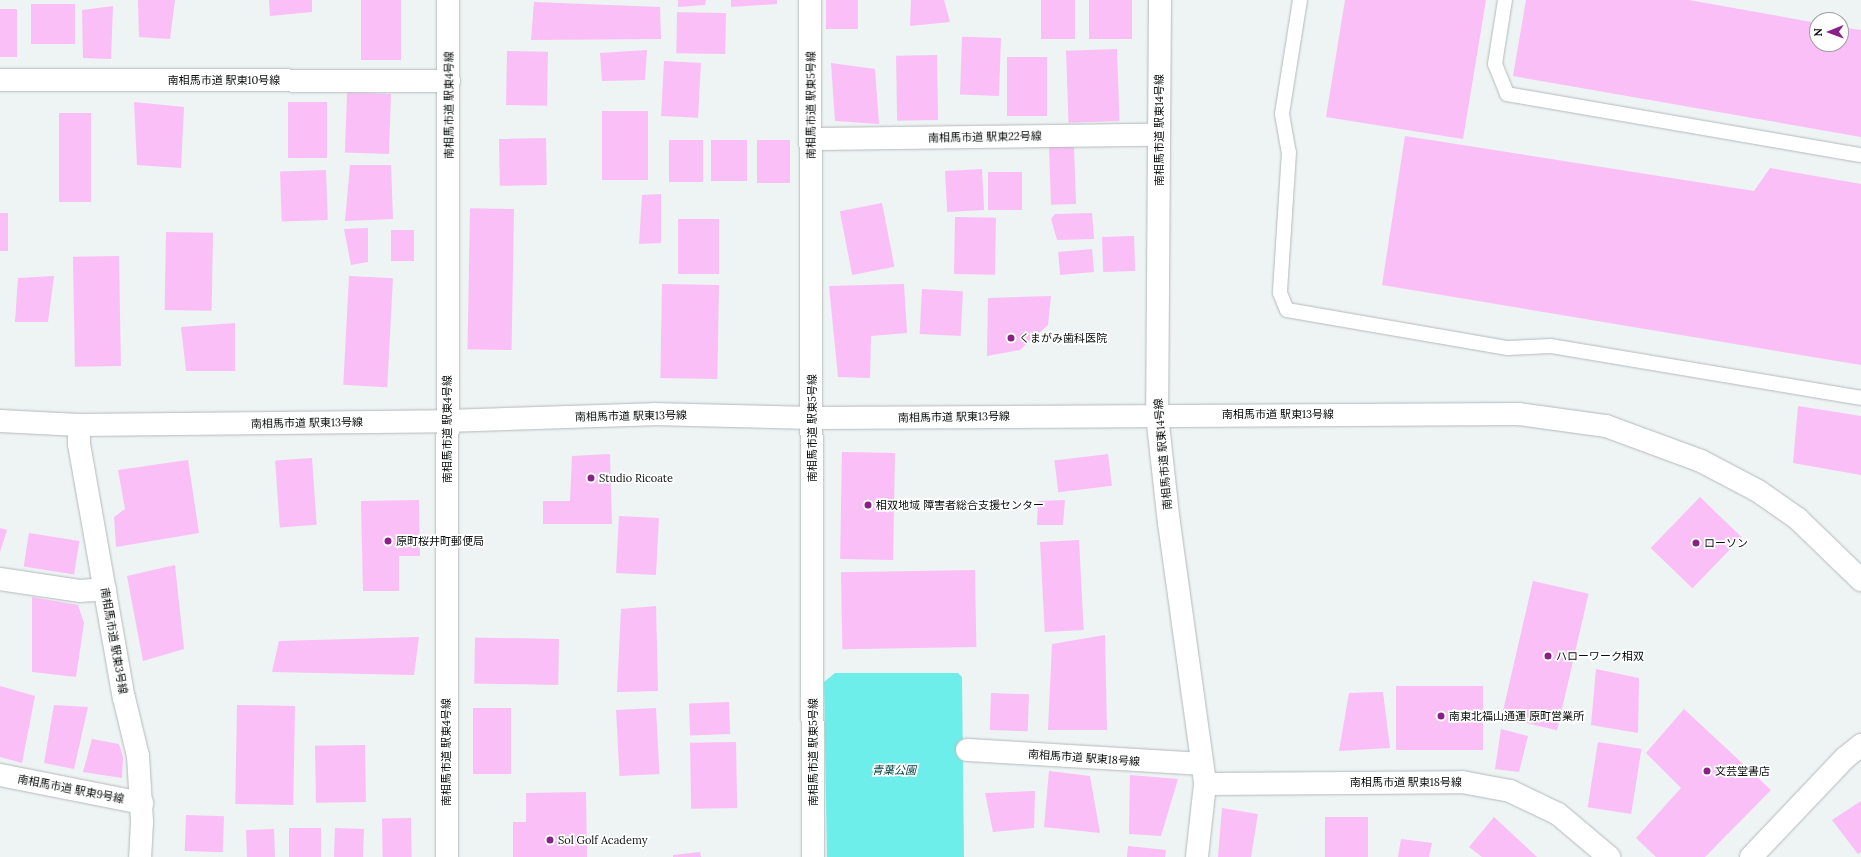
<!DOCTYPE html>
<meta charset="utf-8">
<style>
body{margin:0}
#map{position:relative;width:1861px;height:857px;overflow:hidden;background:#eef3f3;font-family:Lora,"Noto Sans JP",serif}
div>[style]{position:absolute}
.green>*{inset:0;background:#6eeeeb}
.building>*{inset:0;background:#fabff6;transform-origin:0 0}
.roads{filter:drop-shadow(0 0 1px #b4b9b9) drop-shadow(0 0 1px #b4b9b9)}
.lane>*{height:14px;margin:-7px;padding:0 7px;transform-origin:7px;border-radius:7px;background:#fff}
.street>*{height:22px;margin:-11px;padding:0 11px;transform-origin:11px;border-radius:11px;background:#fff}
.secondary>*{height:22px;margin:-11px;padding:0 11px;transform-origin:11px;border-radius:11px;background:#fff}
.dots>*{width:11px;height:11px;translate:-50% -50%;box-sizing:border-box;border:2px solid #fff;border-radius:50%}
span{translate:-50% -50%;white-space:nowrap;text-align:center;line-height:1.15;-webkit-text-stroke:3.5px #fff;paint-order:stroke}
.street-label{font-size:11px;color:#0b0d0d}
.poi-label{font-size:11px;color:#0b0d0d}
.left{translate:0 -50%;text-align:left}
.park-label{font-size:11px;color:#004545;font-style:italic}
.north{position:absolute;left:1809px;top:12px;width:40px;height:40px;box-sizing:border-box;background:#fff;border:1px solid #9d9e9e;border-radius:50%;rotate:269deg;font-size:11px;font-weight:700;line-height:16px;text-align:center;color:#0b0d0d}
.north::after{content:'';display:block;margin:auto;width:14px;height:18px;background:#882087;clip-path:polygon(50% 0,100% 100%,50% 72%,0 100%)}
</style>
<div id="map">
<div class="green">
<div style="clip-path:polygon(835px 673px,958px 673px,962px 677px,964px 857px,827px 857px,824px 682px)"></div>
</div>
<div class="building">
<div style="clip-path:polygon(138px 0,175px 0,170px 39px,139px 37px)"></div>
<div style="clip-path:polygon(269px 0,312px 0,312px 12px,270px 16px)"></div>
<div style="left:361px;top:0;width:40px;height:60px"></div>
<div style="clip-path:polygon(678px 0,706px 0,705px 5px,678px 7px)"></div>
<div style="clip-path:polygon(731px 0,777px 0,777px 4px,731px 7px)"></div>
<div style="left:826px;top:0;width:32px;height:29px"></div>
<div style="clip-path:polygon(911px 0,944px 0,950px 22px,910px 26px)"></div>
<div style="left:1041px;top:0;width:34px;height:39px"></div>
<div style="left:1089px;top:0;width:43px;height:39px"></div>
<div style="clip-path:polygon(1345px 0,1486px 0,1463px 139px,1326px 117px)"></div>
<div style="clip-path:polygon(1526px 0,1689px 0,1817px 23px,1817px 44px,1841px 44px,1841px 27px,1861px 30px,1861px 137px,1513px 76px)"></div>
<div style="clip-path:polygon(534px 2px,660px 7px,661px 39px,531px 40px)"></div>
<div style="left:31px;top:4px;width:44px;height:40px"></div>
<div style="clip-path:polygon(113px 6px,111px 59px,83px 58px,82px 10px)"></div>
<div style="left:0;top:9px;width:17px;height:48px"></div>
<div style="left:726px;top:13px;width:41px;height:49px;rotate:91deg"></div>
<div style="left:1001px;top:38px;width:58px;height:39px;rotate:92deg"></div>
<div style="left:1117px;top:49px;width:72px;height:51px;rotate:88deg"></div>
<div style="clip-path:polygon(647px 50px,645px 80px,602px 81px,600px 53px)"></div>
<div style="left:507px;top:51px;width:41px;height:54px;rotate:1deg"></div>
<div style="left:937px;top:55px;width:65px;height:41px;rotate:89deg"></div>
<div style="left:1047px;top:57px;width:59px;height:40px;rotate:90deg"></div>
<div style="left:664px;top:61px;width:37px;height:55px;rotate:3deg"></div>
<div style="clip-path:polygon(831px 63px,875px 69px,879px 124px,835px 121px)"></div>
<div style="left:391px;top:94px;width:60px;height:44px;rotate:92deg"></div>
<div style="clip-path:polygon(134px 102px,184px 107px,181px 168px,137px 165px)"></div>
<div style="left:288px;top:102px;width:39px;height:56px"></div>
<div style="left:602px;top:111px;width:46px;height:69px"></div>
<div style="left:59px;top:113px;width:32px;height:89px"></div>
<div style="clip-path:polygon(1405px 136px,1754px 191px,1770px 168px,1861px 184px,1861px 365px,1382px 285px)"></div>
<div style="left:546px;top:138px;width:47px;height:47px;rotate:89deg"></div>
<div style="left:669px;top:140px;width:34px;height:42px"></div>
<div style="left:711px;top:140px;width:36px;height:41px"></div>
<div style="left:757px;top:140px;width:33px;height:43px"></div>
<div style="left:1074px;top:146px;width:58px;height:25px;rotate:88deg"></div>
<div style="clip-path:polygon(350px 165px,391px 165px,393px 219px,345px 221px)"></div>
<div style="left:982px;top:169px;width:41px;height:37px;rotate:87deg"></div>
<div style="left:326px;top:170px;width:50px;height:46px;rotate:88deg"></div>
<div style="left:988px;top:172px;width:34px;height:38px"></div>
<div style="clip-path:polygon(661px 194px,661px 243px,639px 244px,642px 195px)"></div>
<div style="left:882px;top:203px;width:65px;height:43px;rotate:79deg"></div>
<div style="left:514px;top:209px;width:141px;height:44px;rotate:91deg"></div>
<div style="left:0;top:213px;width:8px;height:38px"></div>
<div style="clip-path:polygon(1092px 213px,1094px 239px,1057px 240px,1051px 219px,1055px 214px)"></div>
<div style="left:955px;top:217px;width:41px;height:57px;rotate:1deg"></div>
<div style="left:678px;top:219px;width:41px;height:55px"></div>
<div style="clip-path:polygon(368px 228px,368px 262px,351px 265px,344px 229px)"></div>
<div style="left:391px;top:230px;width:23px;height:31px"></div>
<div style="left:166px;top:232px;width:47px;height:78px;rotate:1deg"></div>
<div style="left:1134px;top:236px;width:35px;height:32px;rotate:88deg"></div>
<div style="left:1092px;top:249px;width:23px;height:34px;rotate:85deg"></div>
<div style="left:119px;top:256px;width:110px;height:46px;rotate:89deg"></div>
<div style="clip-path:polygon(54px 276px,48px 322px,15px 322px,18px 278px)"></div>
<div style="left:349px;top:276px;width:44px;height:109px;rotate:3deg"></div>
<div style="left:662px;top:284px;width:57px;height:94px;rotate:1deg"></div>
<div style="clip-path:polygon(904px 284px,907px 333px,871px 336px,870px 378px,838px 377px,829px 286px)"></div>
<div style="left:922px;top:289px;width:41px;height:45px;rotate:3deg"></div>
<div style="clip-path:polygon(1051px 296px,1048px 325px,1020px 350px,987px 356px,988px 298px)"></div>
<div style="clip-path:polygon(235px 323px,235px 371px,186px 371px,181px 327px)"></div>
<div style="clip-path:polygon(1798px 406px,1861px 416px,1861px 475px,1793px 463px)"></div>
<div style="left:842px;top:452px;width:53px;height:107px;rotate:1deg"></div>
<div style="clip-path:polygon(610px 454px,612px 524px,543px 524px,543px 501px,570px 501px,572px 456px)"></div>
<div style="left:1108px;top:454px;width:32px;height:54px;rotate:83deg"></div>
<div style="left:312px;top:458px;width:67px;height:37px;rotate:86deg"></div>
<div style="clip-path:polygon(188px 460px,199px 533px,116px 547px,114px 517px,125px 509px,118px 470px)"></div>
<div style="left:1700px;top:497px;width:58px;height:71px;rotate:44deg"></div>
<div style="clip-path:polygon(419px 500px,420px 556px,399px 556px,399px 591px,363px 591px,361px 501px)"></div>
<div style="clip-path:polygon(1065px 500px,1063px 525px,1037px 525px,1038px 501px)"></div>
<div style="left:619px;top:516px;width:40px;height:57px;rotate:3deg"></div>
<div style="clip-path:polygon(0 528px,7px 530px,0 552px)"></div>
<div style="left:29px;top:533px;width:51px;height:34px;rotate:9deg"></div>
<div style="left:1079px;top:540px;width:90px;height:39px;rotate:87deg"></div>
<div style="clip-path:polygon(175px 565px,184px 649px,143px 661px,127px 576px)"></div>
<div style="left:975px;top:570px;width:77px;height:134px;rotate:89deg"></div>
<div style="left:1533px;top:581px;width:57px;height:140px;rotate:13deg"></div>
<div style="clip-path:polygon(32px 597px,78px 605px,84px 623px,76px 677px,32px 672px)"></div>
<div style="clip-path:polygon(656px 606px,658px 691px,617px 692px,621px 609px)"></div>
<div style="clip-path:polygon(1105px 635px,1107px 730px,1048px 730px,1052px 644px)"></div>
<div style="clip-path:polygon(419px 637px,414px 675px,272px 672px,279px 641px)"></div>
<div style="left:559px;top:639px;width:46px;height:84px;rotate:91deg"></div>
<div style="clip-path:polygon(1596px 669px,1639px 678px,1638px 733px,1591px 725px)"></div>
<div style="clip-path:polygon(0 686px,35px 696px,22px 763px,0 757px)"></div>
<div style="left:1483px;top:686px;width:64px;height:87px;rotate:90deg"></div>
<div style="clip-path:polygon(1383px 692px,1390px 748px,1339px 751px,1349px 693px)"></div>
<div style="left:991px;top:693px;width:38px;height:37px;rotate:2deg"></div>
<div style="left:729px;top:702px;width:32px;height:40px;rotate:88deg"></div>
<div style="clip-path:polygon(54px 705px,88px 707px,74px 769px,44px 763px)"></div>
<div style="left:237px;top:705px;width:58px;height:99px;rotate:1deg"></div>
<div style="left:473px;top:708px;width:38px;height:66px"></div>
<div style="left:656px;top:708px;width:66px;height:40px;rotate:87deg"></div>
<div style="clip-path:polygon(1684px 709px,1771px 790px,1705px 857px,1656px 857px,1636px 838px,1681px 788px,1646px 753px)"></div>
<div style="clip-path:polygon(1501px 729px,1528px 736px,1519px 772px,1495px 769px)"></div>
<div style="clip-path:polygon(92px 739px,119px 744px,123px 757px,122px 778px,83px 772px)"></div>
<div style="left:736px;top:742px;width:66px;height:46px;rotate:89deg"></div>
<div style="left:1598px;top:742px;width:44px;height:66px;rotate:9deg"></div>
<div style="left:365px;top:745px;width:57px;height:50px;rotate:89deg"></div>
<div style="clip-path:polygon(1049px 771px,1090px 776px,1100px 833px,1044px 827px)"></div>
<div style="clip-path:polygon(1130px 775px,1178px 779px,1161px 836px,1129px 834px)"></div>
<div style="clip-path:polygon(1035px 791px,1034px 828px,993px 832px,985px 793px)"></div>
<div style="clip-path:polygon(586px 792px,587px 857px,513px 857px,513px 822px,526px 822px,526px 793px)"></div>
<div style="clip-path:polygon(1861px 801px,1861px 852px,1858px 854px,1832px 820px)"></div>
<div style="clip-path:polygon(1222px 808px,1258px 814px,1251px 857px,1218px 857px)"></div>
<div style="left:186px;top:815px;width:38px;height:36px;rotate:2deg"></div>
<div style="left:1368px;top:817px;width:40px;height:43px;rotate:90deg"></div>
<div style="clip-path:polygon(1494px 817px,1537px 857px,1482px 857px,1469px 847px)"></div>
<div style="left:411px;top:818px;width:39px;height:29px;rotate:89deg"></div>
<div style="left:321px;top:828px;width:29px;height:32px;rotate:90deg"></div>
<div style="left:335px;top:828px;width:29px;height:29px;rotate:2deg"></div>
<div style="left:274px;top:829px;width:28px;height:28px;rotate:88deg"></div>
<div style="clip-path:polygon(1401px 839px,1432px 843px,1429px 857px,1398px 857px)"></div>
<div style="clip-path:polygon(1128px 846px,1166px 850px,1165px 857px,1127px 857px)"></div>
<div style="clip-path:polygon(700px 852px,701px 857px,673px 857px,673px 855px)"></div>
</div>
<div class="roads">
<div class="lane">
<div style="left:1300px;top:0;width:115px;rotate:99deg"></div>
<div style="left:1282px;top:114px;width:39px;rotate:80deg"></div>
<div style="left:1289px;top:152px;width:141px;rotate:93.7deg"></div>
<div style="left:1280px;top:293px;width:18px;rotate:68deg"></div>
<div style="left:1287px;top:310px;width:224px;rotate:9.8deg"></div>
<div style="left:1508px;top:348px;width:43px;rotate:-2.7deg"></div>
<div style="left:1551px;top:346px;width:314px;rotate:9.5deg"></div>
<div style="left:1505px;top:0;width:65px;rotate:98.9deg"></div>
<div style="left:1495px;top:64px;width:32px;rotate:68deg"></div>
<div style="left:1507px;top:94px;width:359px;rotate:9.8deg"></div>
</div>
<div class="street">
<div style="left:810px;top:0;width:857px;rotate:89.8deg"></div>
<div style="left:1160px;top:0;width:415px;rotate:90.4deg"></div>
<div style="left:1157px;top:415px;width:109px;rotate:83.7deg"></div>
<div style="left:1169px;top:523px;width:263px;rotate:82.1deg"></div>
<div style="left:1205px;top:784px;width:73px;rotate:96.3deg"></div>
<div style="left:0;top:80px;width:449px;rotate:0.1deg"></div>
<div style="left:811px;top:139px;width:348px;rotate:-0.7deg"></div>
<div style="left:79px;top:425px;width:19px;rotate:90deg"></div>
<div style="left:79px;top:444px;width:258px;rotate:80deg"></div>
<div style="left:124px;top:698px;width:60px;rotate:76.4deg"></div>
<div style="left:138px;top:756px;width:66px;rotate:86.5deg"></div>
<div style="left:142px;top:822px;width:35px;rotate:93deg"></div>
<div style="left:0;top:579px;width:80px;rotate:8.6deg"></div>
<div style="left:79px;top:591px;width:26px;rotate:-4deg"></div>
<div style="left:967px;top:750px;width:234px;rotate:3.4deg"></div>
<div style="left:0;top:775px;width:145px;rotate:11.2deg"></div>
<div style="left:1205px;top:784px;width:257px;rotate:-0.4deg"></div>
<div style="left:1462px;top:782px;width:49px;rotate:10.6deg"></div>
<div style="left:1510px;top:791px;width:53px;rotate:25.6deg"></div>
<div style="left:1558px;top:814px;width:67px;rotate:40.1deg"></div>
<div style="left:447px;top:857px;width:857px;rotate:-89.93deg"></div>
</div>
<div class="secondary">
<div style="left:0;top:421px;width:79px;rotate:2.9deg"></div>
<div style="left:79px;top:425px;width:368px;rotate:-0.6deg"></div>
<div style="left:447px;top:421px;width:206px;rotate:-1.9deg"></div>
<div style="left:653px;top:414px;width:159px;rotate:1.4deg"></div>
<div style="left:812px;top:418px;width:706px;rotate:-0.32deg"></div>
<div style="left:1518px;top:414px;width:89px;rotate:7.8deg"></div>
<div style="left:1606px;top:426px;width:101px;rotate:20.2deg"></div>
<div style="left:1701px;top:461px;width:64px;rotate:27.8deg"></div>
<div style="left:1758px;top:491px;width:49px;rotate:35deg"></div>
<div style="left:1798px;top:519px;width:88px;rotate:44.1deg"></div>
<div style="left:1751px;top:857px;width:137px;rotate:-46.5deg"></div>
<div style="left:1845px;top:758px;width:21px;rotate:-39deg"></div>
</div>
</div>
<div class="dots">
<div style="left:1011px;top:338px;background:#882087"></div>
<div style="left:591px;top:478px;background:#882087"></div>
<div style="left:868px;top:505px;background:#882087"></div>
<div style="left:388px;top:541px;background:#882087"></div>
<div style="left:1696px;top:543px;background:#882087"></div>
<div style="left:1548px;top:656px;background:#882087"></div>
<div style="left:1441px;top:716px;background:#882087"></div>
<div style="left:1707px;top:771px;background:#882087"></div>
<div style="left:550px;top:840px;background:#882087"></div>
</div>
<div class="street-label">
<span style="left:224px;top:80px">南相馬市道 駅東10号線</span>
<span style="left:449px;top:105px;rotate:-90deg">南相馬市道 駅東4号線</span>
<span style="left:811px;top:105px;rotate:-90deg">南相馬市道 駅東5号線</span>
<span style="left:1159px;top:130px;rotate:-90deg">南相馬市道 駅東14号線</span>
<span style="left:985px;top:137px;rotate:-1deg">南相馬市道 駅東22号線</span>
<span style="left:1278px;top:414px">南相馬市道 駅東13号線</span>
<span style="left:631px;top:416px;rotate:-1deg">南相馬市道 駅東13号線</span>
<span style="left:954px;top:417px;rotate:-1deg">南相馬市道 駅東13号線</span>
<span style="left:307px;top:423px;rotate:-1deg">南相馬市道 駅東13号線</span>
<span style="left:812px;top:428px;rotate:-90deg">南相馬市道 駅東5号線</span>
<span style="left:447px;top:429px;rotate:-90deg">南相馬市道 駅東4号線</span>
<span style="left:1163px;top:454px;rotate:-95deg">南相馬市道 駅東14号線</span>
<span style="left:114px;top:641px;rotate:80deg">南相馬市道 駅東3号線</span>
<span style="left:446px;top:752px;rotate:-90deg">南相馬市道 駅東4号線</span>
<span style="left:813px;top:752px;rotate:-90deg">南相馬市道 駅東5号線</span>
<span style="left:1084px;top:758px;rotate:4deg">南相馬市道 駅東18号線</span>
<span style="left:1406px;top:782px">南相馬市道 駅東18号線</span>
<span style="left:71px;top:789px;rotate:11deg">南相馬市道 駅東9号線</span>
</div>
<div class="poi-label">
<span class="left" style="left:1019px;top:338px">くまがみ歯科医院</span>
<span class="left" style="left:599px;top:478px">Studio Ricoate</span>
<span class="left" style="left:876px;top:505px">相双地域 障害者総合支援センター</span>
<span class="left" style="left:396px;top:541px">原町桜井町郵便局</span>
<span class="left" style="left:1704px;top:543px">ローソン</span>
<span class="left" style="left:1556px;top:656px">ハローワーク相双</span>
<span class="left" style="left:1449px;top:716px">南東北福山通運 原町営業所</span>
<span class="left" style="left:1715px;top:771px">文芸堂書店</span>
<span class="left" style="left:558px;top:840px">Sol Golf Academy</span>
</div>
<div class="park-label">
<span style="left:894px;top:770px">青葉公園</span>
</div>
<div class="north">N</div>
</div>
